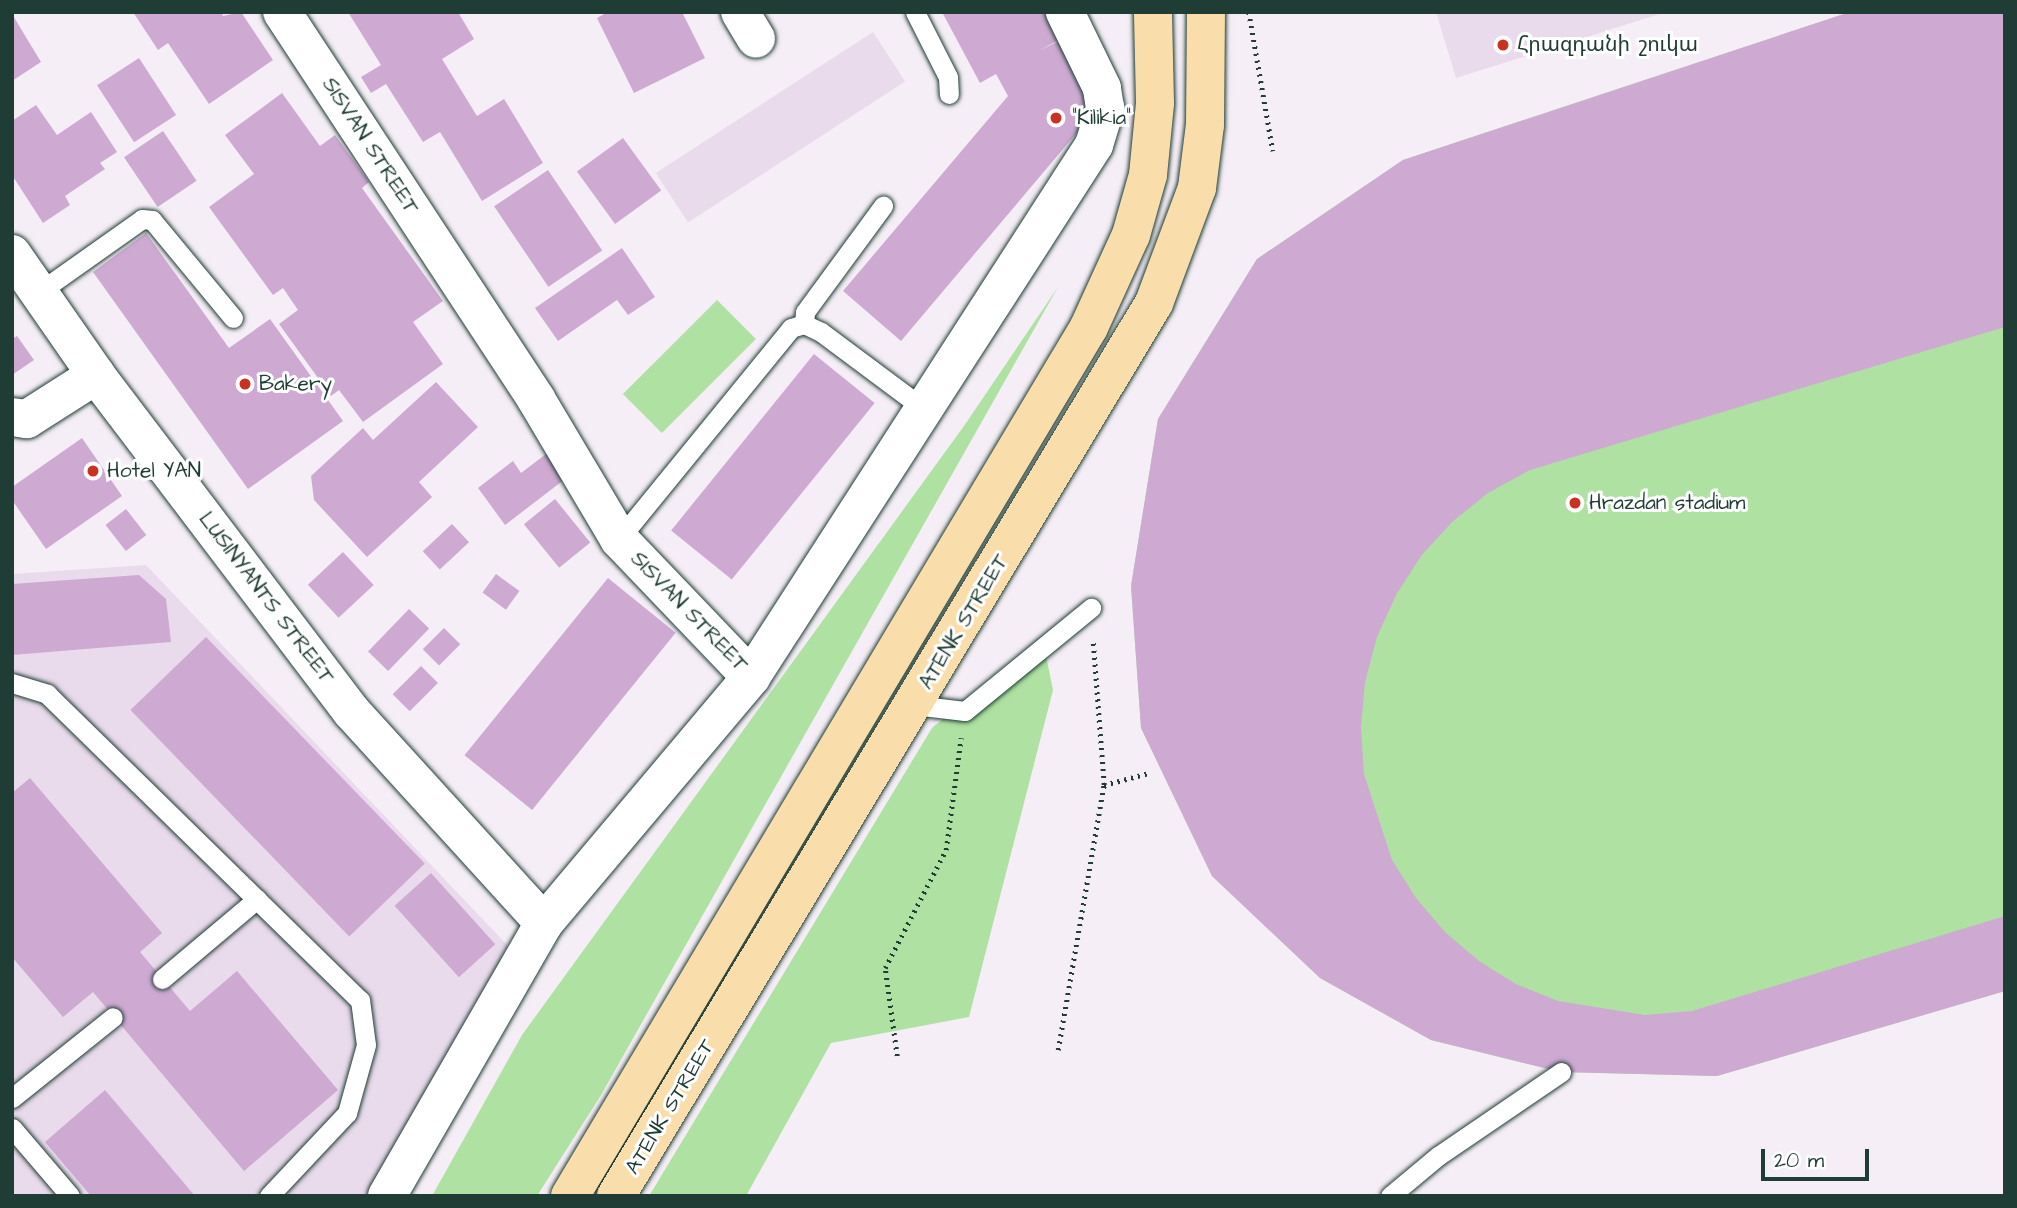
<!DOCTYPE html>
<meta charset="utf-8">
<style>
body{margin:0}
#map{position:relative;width:2017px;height:1208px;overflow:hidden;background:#f5eef6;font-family:"Architects Daughter","Noto Sans Armenian",sans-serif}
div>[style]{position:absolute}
.built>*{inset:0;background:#e9daec;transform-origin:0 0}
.green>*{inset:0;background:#aee1a2;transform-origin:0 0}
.building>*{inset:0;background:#ceaad3;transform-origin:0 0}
.path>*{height:4.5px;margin-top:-2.25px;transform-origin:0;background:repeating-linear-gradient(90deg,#1f3d34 0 2px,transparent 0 7px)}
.roads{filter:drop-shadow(0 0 2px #1f3d34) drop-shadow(0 0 2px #1f3d34)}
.lane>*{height:19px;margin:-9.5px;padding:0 9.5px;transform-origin:9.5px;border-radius:9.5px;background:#fff}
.street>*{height:38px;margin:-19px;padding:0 19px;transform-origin:19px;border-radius:19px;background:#fff}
.primary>*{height:38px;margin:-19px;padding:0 19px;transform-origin:19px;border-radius:19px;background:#f9deab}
.dots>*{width:19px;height:19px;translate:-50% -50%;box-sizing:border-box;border:4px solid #fff;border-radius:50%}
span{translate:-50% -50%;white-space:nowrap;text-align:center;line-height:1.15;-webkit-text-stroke:6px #fff;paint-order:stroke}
.poi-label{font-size:21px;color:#1f3d34}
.left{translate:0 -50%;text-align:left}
.street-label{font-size:21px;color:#1f3d34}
.frame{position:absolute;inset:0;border:14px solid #1f3d34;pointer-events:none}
.scale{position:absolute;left:1761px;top:1149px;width:108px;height:32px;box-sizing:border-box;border:4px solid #1f3d34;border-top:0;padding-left:9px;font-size:21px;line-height:24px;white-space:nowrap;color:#1f3d34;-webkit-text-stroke:5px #fff;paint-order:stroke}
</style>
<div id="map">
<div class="built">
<div style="clip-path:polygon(1436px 12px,1666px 12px,1456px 78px)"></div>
<div style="left:873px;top:32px;width:59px;height:259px;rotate:57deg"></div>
<div style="clip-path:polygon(146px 565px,512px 950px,371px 1196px,12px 1196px,12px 574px)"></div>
</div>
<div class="green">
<div style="clip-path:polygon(1850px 12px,2005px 12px,2005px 991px,1717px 1076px,1561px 1072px,1431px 1040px,1320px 978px,1212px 876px,1141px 728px,1131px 586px,1158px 419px,1257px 259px,1403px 160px)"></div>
<div style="clip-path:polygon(1058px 287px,601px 1095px,537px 1196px,432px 1196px,522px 1035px,964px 426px)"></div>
<div style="left:717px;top:300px;width:55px;height:133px;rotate:45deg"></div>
<div style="clip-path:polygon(1042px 636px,1053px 690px,969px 1017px,831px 1043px,746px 1196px,649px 1196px,932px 728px)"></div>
</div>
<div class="building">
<div style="clip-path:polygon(133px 12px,221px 12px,223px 16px,241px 12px,273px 60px,209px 104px,168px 43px,158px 50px)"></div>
<div style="clip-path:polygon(348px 12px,458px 12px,474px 39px,442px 59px,477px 116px,504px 99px,543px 163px,482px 201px,440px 132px,423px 142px,386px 84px,371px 93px,361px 77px,381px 65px)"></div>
<div style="clip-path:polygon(608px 12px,682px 12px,705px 58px,634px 93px,597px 18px)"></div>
<div style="clip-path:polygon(942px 12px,1044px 12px,1059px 40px,1038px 51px,1059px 41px,1088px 95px,1085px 123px,901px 341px,843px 291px,1008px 96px,996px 74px,980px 83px)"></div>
<div style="clip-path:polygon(1850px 12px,2005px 12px,2005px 327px,1530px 470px,1488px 493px,1452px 522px,1421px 556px,1396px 595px,1377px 637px,1365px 682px,1361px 728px,1364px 774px,1392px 860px,1416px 898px,1445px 932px,1479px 961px,1516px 984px,1558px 1001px,1645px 1015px,1692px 1011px,2005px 916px,2005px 991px,1717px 1076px,1561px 1072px,1431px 1040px,1320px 978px,1212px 876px,1141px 728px,1131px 586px,1158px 419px,1257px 259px,1403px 160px)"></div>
<div style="clip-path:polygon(12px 14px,41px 62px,12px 81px)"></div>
<div style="left:139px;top:58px;width:68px;height:50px;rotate:57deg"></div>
<div style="clip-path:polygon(282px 93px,320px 146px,335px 135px,369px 182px,362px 188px,443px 301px,413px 322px,443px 364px,363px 422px,339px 390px,331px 396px,279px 324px,298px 310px,283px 288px,273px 295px,209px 207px,254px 174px,225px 135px)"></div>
<div style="clip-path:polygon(36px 105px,57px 135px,91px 112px,117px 152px,100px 163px,105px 169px,65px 196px,70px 205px,43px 223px,12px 175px,12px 121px)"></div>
<div style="left:163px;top:131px;width:60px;height:47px;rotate:56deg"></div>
<div style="left:623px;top:138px;width:65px;height:57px;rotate:54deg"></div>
<div style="left:548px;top:170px;width:97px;height:65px;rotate:56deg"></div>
<div style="clip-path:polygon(146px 233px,229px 348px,270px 319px,343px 421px,248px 489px,93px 272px)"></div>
<div style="clip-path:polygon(622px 248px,655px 297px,628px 315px,617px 300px,558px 341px,535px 308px)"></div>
<div style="clip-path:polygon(17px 336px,34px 360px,12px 375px,12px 339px)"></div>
<div style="left:814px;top:354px;width:78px;height:227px;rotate:39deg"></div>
<div style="clip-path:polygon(436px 382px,478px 427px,419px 482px,432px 497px,367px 557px,314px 500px,311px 476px,363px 428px,373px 440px)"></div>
<div style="clip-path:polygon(82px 438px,122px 496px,46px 549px,12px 500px,12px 487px)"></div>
<div style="clip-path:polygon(550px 451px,569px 476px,505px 525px,478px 488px,513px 461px,521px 473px)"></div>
<div style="left:555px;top:499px;width:56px;height:40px;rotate:51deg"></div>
<div style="left:126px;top:509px;width:33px;height:26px;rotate:52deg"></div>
<div style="left:452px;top:524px;width:25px;height:40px;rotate:47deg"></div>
<div style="left:343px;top:552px;width:45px;height:48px;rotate:47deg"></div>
<div style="left:496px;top:574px;width:29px;height:23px;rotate:36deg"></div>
<div style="clip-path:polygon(139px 575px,166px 599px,171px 642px,12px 655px,12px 584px)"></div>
<div style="left:608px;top:578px;width:87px;height:228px;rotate:39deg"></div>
<div style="left:409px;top:609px;width:28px;height:59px;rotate:44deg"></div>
<div style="left:444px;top:628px;width:23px;height:30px;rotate:45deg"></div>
<div style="left:206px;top:637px;width:315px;height:105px;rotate:46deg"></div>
<div style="left:421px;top:666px;width:24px;height:40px;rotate:45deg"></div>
<div style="clip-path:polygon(30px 778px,162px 933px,140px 952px,190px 1011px,237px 971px,338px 1090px,244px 1171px,93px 992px,63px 1017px,12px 957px,12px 793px)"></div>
<div style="left:431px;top:873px;width:96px;height:49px;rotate:48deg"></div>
<div style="clip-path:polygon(105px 1090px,195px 1196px,91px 1196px,45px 1142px)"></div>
</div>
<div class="path">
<div style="left:1249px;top:12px;width:141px;rotate:80.2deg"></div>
<div style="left:1104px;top:785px;width:47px;rotate:-14.9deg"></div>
<div style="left:1058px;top:1050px;width:269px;rotate:-80.2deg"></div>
<div style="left:1104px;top:785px;width:143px;rotate:-94.4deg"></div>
<div style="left:897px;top:1056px;width:89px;rotate:-97.8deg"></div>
<div style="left:885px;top:968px;width:133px;rotate:-62.7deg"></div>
<div style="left:946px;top:850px;width:113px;rotate:-82.4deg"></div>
</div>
<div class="roads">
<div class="lane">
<div style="left:915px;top:12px;width:73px;rotate:63.1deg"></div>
<div style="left:948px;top:77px;width:17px;rotate:87deg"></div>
<div style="left:39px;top:292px;width:126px;rotate:-35.3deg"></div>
<div style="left:142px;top:219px;width:10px;rotate:6deg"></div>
<div style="left:152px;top:220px;width:127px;rotate:50.4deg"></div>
<div style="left:804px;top:324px;width:12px;rotate:-85deg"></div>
<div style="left:805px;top:312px;width:132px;rotate:-53.7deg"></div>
<div style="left:619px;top:539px;width:272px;rotate:-50.8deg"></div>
<div style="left:791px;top:328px;width:14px;rotate:-17deg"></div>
<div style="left:804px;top:324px;width:19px;rotate:25deg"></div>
<div style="left:821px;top:332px;width:127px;rotate:36.7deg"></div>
<div style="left:12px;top:683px;width:37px;rotate:17deg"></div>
<div style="left:47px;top:694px;width:438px;rotate:44.4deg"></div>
<div style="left:360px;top:1000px;width:45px;rotate:82.4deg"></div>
<div style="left:366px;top:1045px;width:71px;rotate:105.6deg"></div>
<div style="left:347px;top:1113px;width:114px;rotate:133.2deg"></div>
<div style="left:914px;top:705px;width:51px;rotate:6.7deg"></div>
<div style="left:965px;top:711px;width:163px;rotate:-39.3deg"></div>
<div style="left:162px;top:979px;width:124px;rotate:-40.1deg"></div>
<div style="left:12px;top:1098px;width:129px;rotate:-38.7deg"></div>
<div style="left:12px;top:1128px;width:89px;rotate:49.5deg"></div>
<div style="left:1390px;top:1196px;width:62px;rotate:-39.8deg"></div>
<div style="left:1438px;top:1156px;width:149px;rotate:-34.3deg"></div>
</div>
<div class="street">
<div style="left:282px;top:12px;width:463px;rotate:56.7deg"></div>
<div style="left:536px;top:399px;width:163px;rotate:59.3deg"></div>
<div style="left:619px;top:539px;width:191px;rotate:46.3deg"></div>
<div style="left:740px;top:12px;width:31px;rotate:59deg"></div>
<div style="left:12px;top:254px;width:147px;rotate:55.2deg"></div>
<div style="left:96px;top:375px;width:422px;rotate:52.8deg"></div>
<div style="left:351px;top:711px;width:287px;rotate:47.7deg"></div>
<div style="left:12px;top:417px;width:15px;rotate:8deg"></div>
<div style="left:27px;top:419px;width:82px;rotate:-32.5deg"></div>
<div style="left:387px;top:1196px;width:315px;rotate:-60.1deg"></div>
<div style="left:544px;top:923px;width:322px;rotate:-49.9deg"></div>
<div style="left:751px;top:677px;width:633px;rotate:-57.19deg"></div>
<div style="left:1094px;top:145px;width:39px;rotate:-73deg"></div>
<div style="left:1105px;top:108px;width:20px;rotate:-99deg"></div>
<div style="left:1102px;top:88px;width:85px;rotate:-116deg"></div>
</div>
<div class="primary">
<div style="left:570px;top:1196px;width:1012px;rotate:-59.15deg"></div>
<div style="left:1089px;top:327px;width:101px;rotate:-65.5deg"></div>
<div style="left:1131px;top:235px;width:62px;rotate:-74.2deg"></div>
<div style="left:1148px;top:175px;width:72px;rotate:-84.4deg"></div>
<div style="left:1155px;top:103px;width:91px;rotate:-91.3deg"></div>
<div style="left:616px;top:1196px;width:1043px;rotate:-58.93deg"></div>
<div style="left:1154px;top:303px;width:123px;rotate:-69.5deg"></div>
<div style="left:1197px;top:188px;width:64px;rotate:-82.8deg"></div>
<div style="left:1205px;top:125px;width:113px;rotate:-89.5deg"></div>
</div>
</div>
<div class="dots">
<div style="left:1503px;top:45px;background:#c8321e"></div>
<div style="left:1056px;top:118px;background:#c8321e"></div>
<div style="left:245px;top:384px;background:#c8321e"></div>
<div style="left:93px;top:471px;background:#c8321e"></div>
<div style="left:1575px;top:503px;background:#c8321e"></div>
</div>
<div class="poi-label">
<span class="left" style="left:1517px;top:45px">Հրազդանի շուկա</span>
<span class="left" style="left:1072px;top:118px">"Kilikia"</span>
<span class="left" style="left:259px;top:384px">Bakery</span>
<span class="left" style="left:107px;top:471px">Hotel YAN</span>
<span class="left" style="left:1589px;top:503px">Hrazdan stadium</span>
</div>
<div class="street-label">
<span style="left:370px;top:146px;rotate:57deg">SISVAN STREET</span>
<span style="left:266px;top:598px;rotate:53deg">LUSINYANTS STREET</span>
<span style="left:689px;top:612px;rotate:46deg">SISVAN STREET</span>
<span style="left:964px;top:622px;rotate:-59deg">ATENK STREET</span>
<span style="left:670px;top:1107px;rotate:-59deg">ATENK STREET</span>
</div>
<div class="frame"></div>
<div class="scale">20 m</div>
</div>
